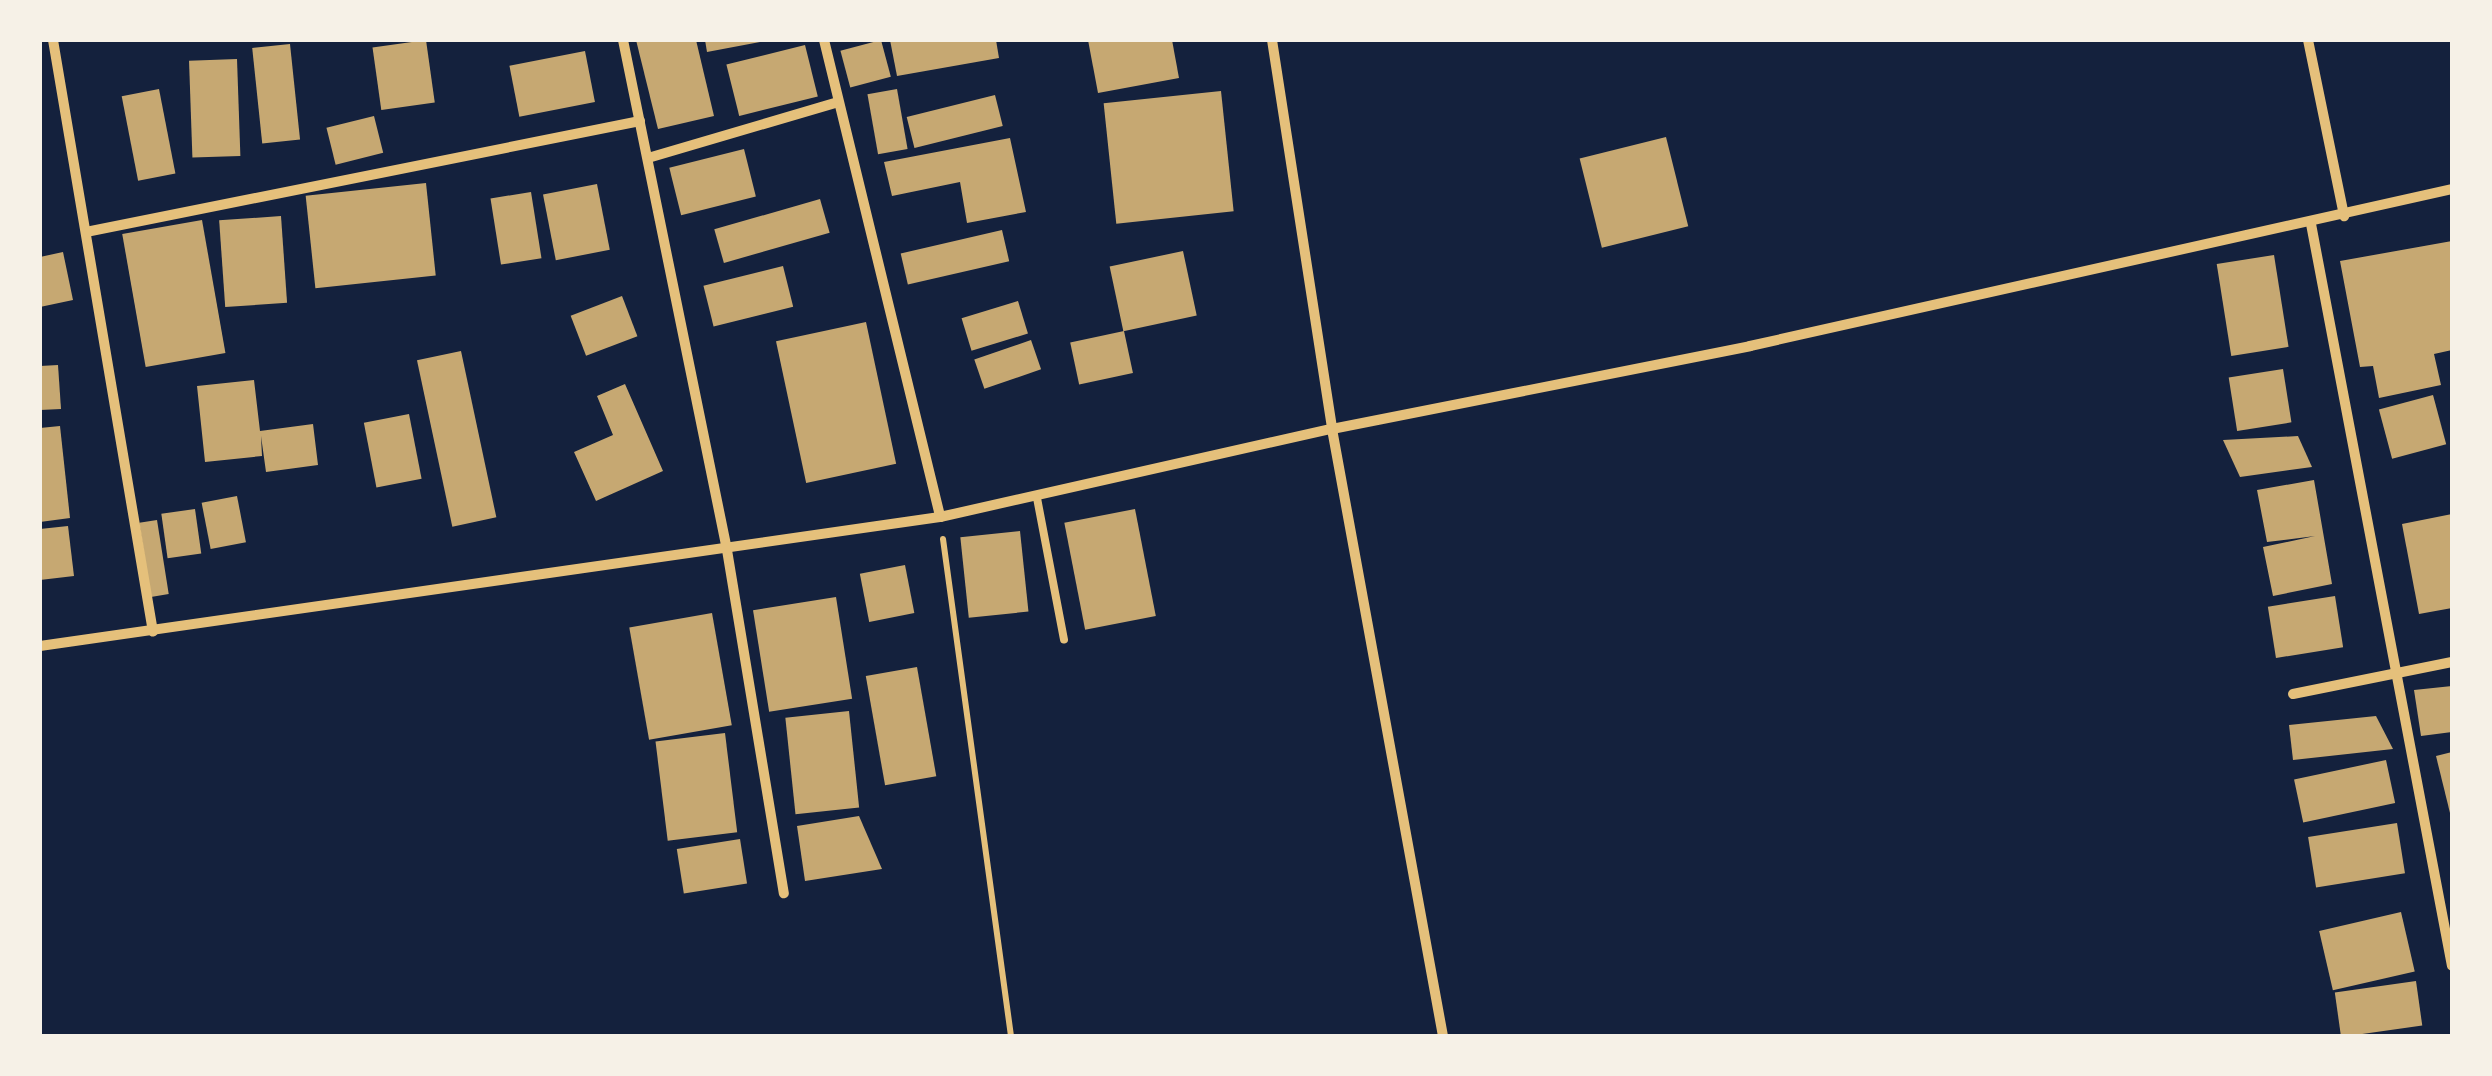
<!DOCTYPE html>
<style>
body{margin:0}
#map{position:relative;width:2492px;height:1076px;overflow:hidden;background:#14213d;font-family:"Varela Round",sans-serif}
div>[style]{position:absolute}
.building>*{inset:0;background:#c6a872;transform-origin:0 0}
.path>*{height:6px;margin:-3px;padding:0 3px;transform-origin:3px;border-radius:3px;background:#e5c07b}
.service>*{height:8px;margin:-4px;padding:0 4px;transform-origin:4px;border-radius:4px;background:#e5c07b}
.minor>*{height:10px;margin:-5px;padding:0 5px;transform-origin:5px;border-radius:5px;background:#e5c07b}
span{translate:-50% -50%;white-space:nowrap;text-align:center;line-height:1.15;-webkit-text-stroke:10px #f6f1e7;paint-order:stroke}
.frame{position:absolute;inset:0;border:42px solid #f6f1e7;pointer-events:none}
</style>
<div id="map">
<div class="building">
<div style="left:426px;top:40px;width:63px;height:54px;rotate:82deg"></div>
<div style="clip-path:polygon(636px 40px,696px 40px,714px 116px,658px 129px)"></div>
<div style="clip-path:polygon(705px 40px,760px 40px,760px 42px,707px 52px)"></div>
<div style="left:881px;top:40px;width:38px;height:42px;rotate:75deg"></div>
<div style="clip-path:polygon(890px 40px,996px 40px,999px 58px,897px 76px)"></div>
<div style="clip-path:polygon(1088px 40px,1172px 40px,1179px 78px,1098px 93px)"></div>
<div style="left:290px;top:44px;width:96px;height:38px;rotate:84deg"></div>
<div style="left:805px;top:45px;width:53px;height:81px;rotate:76deg"></div>
<div style="left:585px;top:51px;width:52px;height:77px;rotate:79deg"></div>
<div style="left:237px;top:59px;width:97px;height:48px;rotate:88deg"></div>
<div style="left:159px;top:89px;width:86px;height:38px;rotate:79deg"></div>
<div style="left:897px;top:89px;width:61px;height:30px;rotate:80deg"></div>
<div style="left:1221px;top:91px;width:121px;height:118px;rotate:84deg"></div>
<div style="left:995px;top:95px;width:32px;height:91px;rotate:76deg"></div>
<div style="left:374px;top:116px;width:38px;height:49px;rotate:76deg"></div>
<div style="left:1666px;top:137px;width:92px;height:89px;rotate:76deg"></div>
<div style="clip-path:polygon(1010px 138px,1026px 212px,967px 223px,960px 182px,892px 196px,884px 162px)"></div>
<div style="left:744px;top:149px;width:49px;height:77px;rotate:76deg"></div>
<div style="left:426px;top:183px;width:93px;height:121px;rotate:84deg"></div>
<div style="left:597px;top:184px;width:67px;height:55px;rotate:79deg"></div>
<div style="left:531px;top:192px;width:67px;height:41px;rotate:81deg"></div>
<div style="left:820px;top:199px;width:35px;height:110px;rotate:74deg"></div>
<div style="left:281px;top:216px;width:87px;height:62px;rotate:86deg"></div>
<div style="left:202px;top:220px;width:135px;height:81px;rotate:80deg"></div>
<div style="left:1002px;top:230px;width:32px;height:104px;rotate:77deg"></div>
<div style="clip-path:polygon(2452px 241px,2452px 350px,2434px 354px,2441px 385px,2379px 398px,2373px 366px,2360px 367px,2340px 261px)"></div>
<div style="left:1183px;top:251px;width:66px;height:75px;rotate:78deg"></div>
<div style="clip-path:polygon(63px 252px,73px 300px,40px 307px,40px 257px)"></div>
<div style="left:2274px;top:255px;width:93px;height:58px;rotate:81deg"></div>
<div style="left:783px;top:266px;width:42px;height:82px;rotate:76deg"></div>
<div style="left:622px;top:296px;width:43px;height:55px;rotate:69deg"></div>
<div style="left:1018px;top:301px;width:34px;height:59px;rotate:73deg"></div>
<div style="left:866px;top:322px;width:145px;height:92px;rotate:78deg"></div>
<div style="left:1124px;top:331px;width:43px;height:55px;rotate:78deg"></div>
<div style="left:1031px;top:340px;width:31px;height:60px;rotate:71deg"></div>
<div style="left:461px;top:351px;width:170px;height:45px;rotate:78deg"></div>
<div style="clip-path:polygon(58px 365px,61px 409px,40px 410px,40px 366px)"></div>
<div style="left:2283px;top:369px;width:54px;height:55px;rotate:81deg"></div>
<div style="clip-path:polygon(254px 380px,260px 431px,313px 424px,318px 465px,266px 472px,261px 436px,262px 456px,205px 462px,197px 386px)"></div>
<div style="clip-path:polygon(625px 384px,663px 471px,596px 501px,574px 452px,613px 435px,597px 396px)"></div>
<div style="left:2433px;top:395px;width:51px;height:56px;rotate:75deg"></div>
<div style="left:409px;top:414px;width:66px;height:46px;rotate:79deg"></div>
<div style="clip-path:polygon(60px 426px,70px 518px,40px 522px,40px 428px)"></div>
<div style="clip-path:polygon(2298px 436px,2312px 467px,2240px 477px,2223px 440px)"></div>
<div style="clip-path:polygon(2314px 480px,2332px 584px,2273px 596px,2263px 547px,2315px 536px,2267px 542px,2257px 490px)"></div>
<div style="left:237px;top:496px;width:47px;height:36px;rotate:79deg"></div>
<div style="left:195px;top:509px;width:45px;height:34px;rotate:82deg"></div>
<div style="left:1135px;top:509px;width:109px;height:72px;rotate:79deg"></div>
<div style="clip-path:polygon(2452px 514px,2452px 608px,2419px 614px,2402px 524px)"></div>
<div style="left:157px;top:520px;width:75px;height:18px;rotate:81deg"></div>
<div style="clip-path:polygon(68px 526px,74px 576px,40px 580px,40px 529px)"></div>
<div style="left:1020px;top:531px;width:81px;height:60px;rotate:84deg"></div>
<div style="left:905px;top:565px;width:49px;height:46px;rotate:79deg"></div>
<div style="left:2335px;top:596px;width:52px;height:68px;rotate:81deg"></div>
<div style="left:836px;top:597px;width:103px;height:84px;rotate:81deg"></div>
<div style="left:712px;top:613px;width:114px;height:84px;rotate:80deg"></div>
<div style="left:917px;top:667px;width:111px;height:52px;rotate:80deg"></div>
<div style="clip-path:polygon(2452px 686px,2452px 732px,2421px 736px,2414px 690px)"></div>
<div style="left:849px;top:711px;width:97px;height:64px;rotate:84deg"></div>
<div style="clip-path:polygon(2376px 716px,2393px 749px,2293px 760px,2289px 725px)"></div>
<div style="left:725px;top:733px;width:100px;height:70px;rotate:83deg"></div>
<div style="clip-path:polygon(2452px 752px,2452px 817px,2451px 817px,2436px 756px)"></div>
<div style="left:2386px;top:760px;width:44px;height:94px;rotate:78deg"></div>
<div style="clip-path:polygon(859px 816px,882px 869px,805px 881px,797px 826px)"></div>
<div style="left:2397px;top:823px;width:51px;height:90px;rotate:81deg"></div>
<div style="left:740px;top:839px;width:45px;height:64px;rotate:81deg"></div>
<div style="left:2401px;top:912px;width:61px;height:84px;rotate:77deg"></div>
<div style="left:2416px;top:981px;width:45px;height:82px;rotate:82deg"></div>
</div>
<div class="path">
<div style="left:943px;top:539px;width:502px;rotate:82.21deg"></div>
</div>
<div class="service">
<div style="left:1037px;top:498px;width:144px;rotate:79.2deg"></div>
</div>
<div class="minor">
<div style="left:53px;top:40px;width:600px;rotate:80.41deg"></div>
<div style="left:623px;top:40px;width:520px;rotate:78.47deg"></div>
<div style="left:727px;top:550px;width:348px;rotate:80.6deg"></div>
<div style="left:824px;top:40px;width:491px;rotate:76.3deg"></div>
<div style="left:1272px;top:40px;width:394px;rotate:81.2deg"></div>
<div style="left:1332px;top:429px;width:617px;rotate:79.64deg"></div>
<div style="left:2308px;top:40px;width:180px;rotate:78.4deg"></div>
<div style="left:648px;top:158px;width:198px;rotate:-16.4deg"></div>
<div style="left:2311px;top:224px;width:755px;rotate:79.24deg"></div>
<div style="left:86px;top:232px;width:565px;rotate:-11.33deg"></div>
<div style="left:40px;top:646px;width:909px;rotate:-8.16deg"></div>
<div style="left:940px;top:517px;width:402px;rotate:-12.7deg"></div>
<div style="left:1332px;top:429px;width:426px;rotate:-11.2deg"></div>
<div style="left:1750px;top:346px;width:719px;rotate:-12.61deg"></div>
<div style="left:2293px;top:694px;width:162px;rotate:-11.4deg"></div>
</div>
<div class="frame"></div>
</div>
